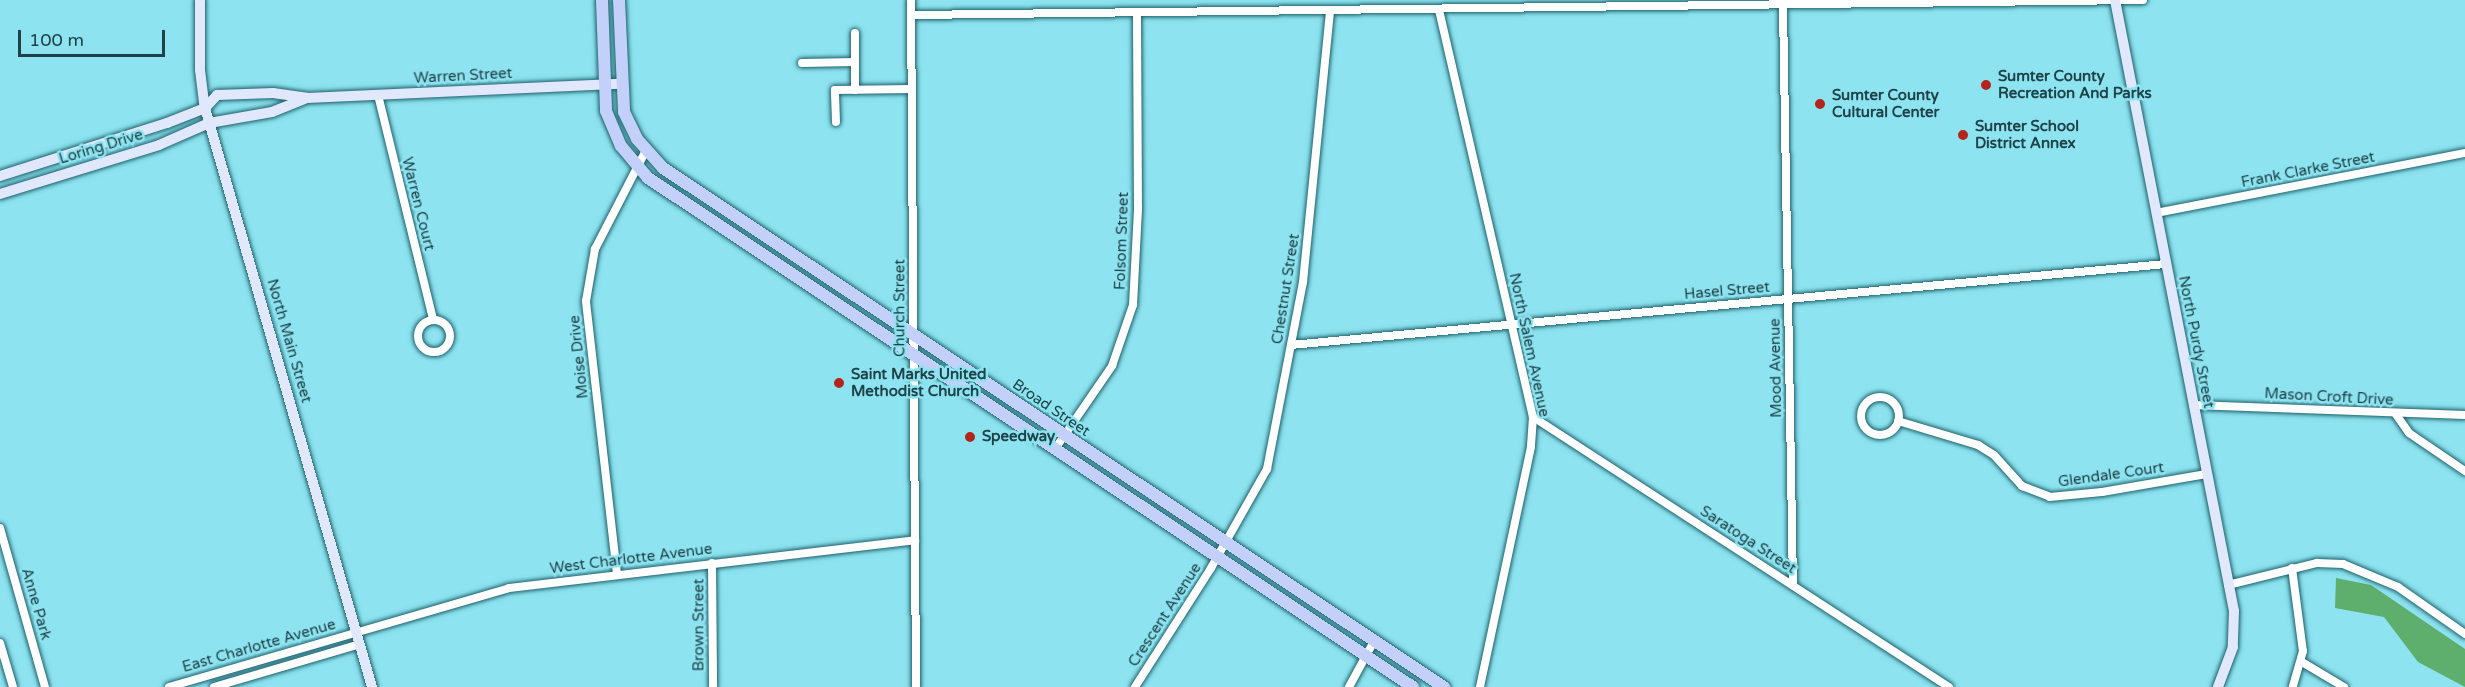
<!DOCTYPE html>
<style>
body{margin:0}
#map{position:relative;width:2465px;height:687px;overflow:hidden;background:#8de3f0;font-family:"Varela Round",sans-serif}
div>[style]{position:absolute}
.water>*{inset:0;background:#5eae6e}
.roads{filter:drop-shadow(0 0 2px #1c616b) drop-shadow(0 0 2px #1c616b)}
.street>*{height:8px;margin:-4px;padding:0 4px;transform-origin:4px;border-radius:4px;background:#fff}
.street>.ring{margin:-4px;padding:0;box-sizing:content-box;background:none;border:8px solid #fff;border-radius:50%}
.secondary>*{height:10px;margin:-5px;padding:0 5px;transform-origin:5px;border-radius:5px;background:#e1e8fc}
.primary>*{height:12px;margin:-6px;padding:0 6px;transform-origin:6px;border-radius:6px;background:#c3d1fa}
.dots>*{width:16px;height:16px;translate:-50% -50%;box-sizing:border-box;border:3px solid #8de3f0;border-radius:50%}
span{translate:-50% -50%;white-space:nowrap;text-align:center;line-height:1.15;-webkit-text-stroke:5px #8de3f0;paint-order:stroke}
.street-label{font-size:15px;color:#1e4248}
.poi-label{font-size:15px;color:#1e4248;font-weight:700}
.left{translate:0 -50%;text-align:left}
.scale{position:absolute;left:18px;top:30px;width:147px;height:27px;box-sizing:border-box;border:3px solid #1e4248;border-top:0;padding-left:8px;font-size:18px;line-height:21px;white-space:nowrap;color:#1e4248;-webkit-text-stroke:4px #8de3f0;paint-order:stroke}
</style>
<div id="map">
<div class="water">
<div style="clip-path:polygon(2336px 578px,2371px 585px,2465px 649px,2465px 687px,2418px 662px,2384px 617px,2335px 608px)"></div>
</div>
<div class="roads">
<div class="street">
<div style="left:911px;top:0;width:687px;rotate:89.58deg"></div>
<div style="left:1783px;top:7px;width:578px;rotate:89.01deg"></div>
<div style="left:1439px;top:10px;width:418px;rotate:77deg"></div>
<div style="left:1533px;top:417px;width:30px;rotate:94deg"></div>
<div style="left:1531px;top:447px;width:245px;rotate:102deg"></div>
<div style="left:911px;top:15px;width:1232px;rotate:-0.7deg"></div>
<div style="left:855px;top:33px;width:57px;rotate:90deg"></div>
<div style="left:802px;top:63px;width:53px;rotate:-1.1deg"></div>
<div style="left:378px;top:95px;width:231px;rotate:76.2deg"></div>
<div style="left:836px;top:122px;width:32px;rotate:-92deg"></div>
<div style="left:835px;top:90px;width:77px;rotate:-0.7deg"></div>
<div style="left:2156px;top:213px;width:315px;rotate:-11deg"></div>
<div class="ring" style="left:418px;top:320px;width:24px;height:24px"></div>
<div style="left:1291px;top:345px;width:878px;rotate:-5.29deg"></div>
<div class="ring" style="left:1861px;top:397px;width:30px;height:30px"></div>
<div style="left:2193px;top:405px;width:272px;rotate:2.1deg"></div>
<div style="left:2395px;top:413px;width:24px;rotate:55deg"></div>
<div style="left:2409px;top:433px;width:68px;rotate:34.2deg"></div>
<div style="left:1533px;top:417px;width:496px;rotate:33deg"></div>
<div style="left:1898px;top:421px;width:84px;rotate:16.7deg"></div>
<div style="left:1978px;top:445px;width:19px;rotate:32deg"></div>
<div style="left:1994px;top:455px;width:42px;rotate:47.9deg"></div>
<div style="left:2022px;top:486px;width:30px;rotate:21deg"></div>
<div style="left:2050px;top:497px;width:52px;rotate:-5.5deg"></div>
<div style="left:2102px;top:492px;width:106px;rotate:-9.8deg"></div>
<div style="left:1055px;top:449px;width:101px;rotate:-55.5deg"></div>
<div style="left:1112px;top:366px;width:65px;rotate:-71deg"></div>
<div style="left:1133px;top:305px;width:96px;rotate:-87deg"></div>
<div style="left:1138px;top:209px;width:196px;rotate:-90.3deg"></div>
<div style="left:0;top:528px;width:165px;rotate:74.2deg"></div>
<div style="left:712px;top:563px;width:124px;rotate:89.5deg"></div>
<div style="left:2292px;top:568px;width:84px;rotate:82.5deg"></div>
<div style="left:2303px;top:651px;width:37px;rotate:106deg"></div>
<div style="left:617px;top:574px;width:275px;rotate:-96.5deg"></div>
<div style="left:586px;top:301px;width:53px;rotate:-80.2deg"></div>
<div style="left:595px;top:249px;width:111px;rotate:-62.7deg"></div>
<div style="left:2228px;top:585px;width:92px;rotate:-13.9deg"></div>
<div style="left:2317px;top:563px;width:26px;rotate:2deg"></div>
<div style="left:2343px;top:564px;width:60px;rotate:22.7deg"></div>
<div style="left:2398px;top:587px;width:82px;rotate:35deg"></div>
<div style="left:0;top:643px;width:46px;rotate:73.5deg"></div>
<div style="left:2302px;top:662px;width:49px;rotate:30.8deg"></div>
<div style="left:169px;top:687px;width:354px;rotate:-16.2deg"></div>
<div style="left:509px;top:588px;width:409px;rotate:-6.7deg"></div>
<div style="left:214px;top:687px;width:152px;rotate:-16.4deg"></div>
<div style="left:1135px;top:687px;width:141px;rotate:-57.4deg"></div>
<div style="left:1211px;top:568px;width:114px;rotate:-60.5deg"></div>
<div style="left:1267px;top:469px;width:190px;rotate:-79.1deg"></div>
<div style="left:1303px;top:282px;width:272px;rotate:-84.3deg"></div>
<div style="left:1349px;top:687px;width:52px;rotate:-61.5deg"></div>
</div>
<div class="secondary">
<div style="left:200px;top:0;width:70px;rotate:90deg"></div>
<div style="left:200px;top:70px;width:38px;rotate:83deg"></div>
<div style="left:205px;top:108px;width:603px;rotate:73.91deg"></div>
<div style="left:2115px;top:0;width:622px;rotate:78.98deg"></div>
<div style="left:2234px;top:611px;width:36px;rotate:92deg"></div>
<div style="left:2233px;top:647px;width:43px;rotate:110.6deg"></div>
<div style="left:0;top:176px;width:175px;rotate:-17.6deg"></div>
<div style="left:167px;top:123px;width:41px;rotate:-21.5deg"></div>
<div style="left:205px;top:108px;width:18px;rotate:-47deg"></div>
<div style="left:217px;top:95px;width:56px;rotate:-2deg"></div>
<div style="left:273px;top:93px;width:34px;rotate:8deg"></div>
<div style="left:307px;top:98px;width:313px;rotate:-2.6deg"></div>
<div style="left:0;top:194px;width:166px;rotate:-17.1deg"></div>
<div style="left:159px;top:145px;width:55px;rotate:-23.7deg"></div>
<div style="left:209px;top:123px;width:64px;rotate:-9.9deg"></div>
<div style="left:272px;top:112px;width:38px;rotate:-22deg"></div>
</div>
<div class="primary">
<div style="left:602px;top:0;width:111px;rotate:87.9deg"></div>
<div style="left:606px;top:111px;width:38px;rotate:67deg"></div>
<div style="left:621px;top:146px;width:42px;rotate:49.8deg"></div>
<div style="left:648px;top:178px;width:919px;rotate:33.64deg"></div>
<div style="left:619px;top:0;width:112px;rotate:87.4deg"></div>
<div style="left:624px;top:112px;width:30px;rotate:64deg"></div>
<div style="left:637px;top:139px;width:39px;rotate:48deg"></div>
<div style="left:663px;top:168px;width:938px;rotate:33.61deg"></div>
</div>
</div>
<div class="dots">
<div style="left:1986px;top:85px;background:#b3241d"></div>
<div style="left:1820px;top:104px;background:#b3241d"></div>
<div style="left:1963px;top:135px;background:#b3241d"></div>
<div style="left:839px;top:383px;background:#b3241d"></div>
<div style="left:970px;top:437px;background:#b3241d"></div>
</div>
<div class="street-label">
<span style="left:463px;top:76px;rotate:-3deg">Warren Street</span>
<span style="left:101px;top:147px;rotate:-17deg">Loring Drive</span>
<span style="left:2308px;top:170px;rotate:-11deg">Frank Clarke Street</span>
<span style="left:418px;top:204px;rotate:76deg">Warren Court</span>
<span style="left:1122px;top:241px;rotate:-88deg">Folsom Street</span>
<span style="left:1286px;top:289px;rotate:-81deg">Chestnut Street</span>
<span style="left:1727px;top:291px;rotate:-5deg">Hasel Street</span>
<span style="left:900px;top:308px;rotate:-90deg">Church Street</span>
<span style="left:289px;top:341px;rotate:74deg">North Main Street</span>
<span style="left:2196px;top:342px;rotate:79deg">North Purdy Street</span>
<span style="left:1529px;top:345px;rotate:78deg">North Salem Avenue</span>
<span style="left:579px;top:357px;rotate:-96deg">Moise Drive</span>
<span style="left:1776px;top:368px;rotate:-91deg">Mood Avenue</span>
<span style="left:2329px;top:397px;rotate:3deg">Mason Croft Drive</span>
<span style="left:1051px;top:408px;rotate:34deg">Broad Street</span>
<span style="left:2111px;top:475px;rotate:-8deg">Glendale Court</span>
<span style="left:1748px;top:540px;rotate:33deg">Saratoga Street</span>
<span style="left:631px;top:559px;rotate:-7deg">West Charlotte Avenue</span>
<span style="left:36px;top:604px;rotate:74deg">Anne Park</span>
<span style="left:1165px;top:615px;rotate:-57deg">Crescent Avenue</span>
<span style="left:699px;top:625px;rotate:-90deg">Brown Street</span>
<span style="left:259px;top:646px;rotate:-16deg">East Charlotte Avenue</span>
</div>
<div class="poi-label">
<span class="left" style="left:1998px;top:85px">Sumter County<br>Recreation And Parks</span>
<span class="left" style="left:1832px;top:104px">Sumter County<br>Cultural Center</span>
<span class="left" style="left:1975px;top:135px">Sumter School<br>District Annex</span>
<span class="left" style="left:851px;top:383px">Saint Marks United<br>Methodist Church</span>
<span class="left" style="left:982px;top:437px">Speedway</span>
</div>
<div class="scale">100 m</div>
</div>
